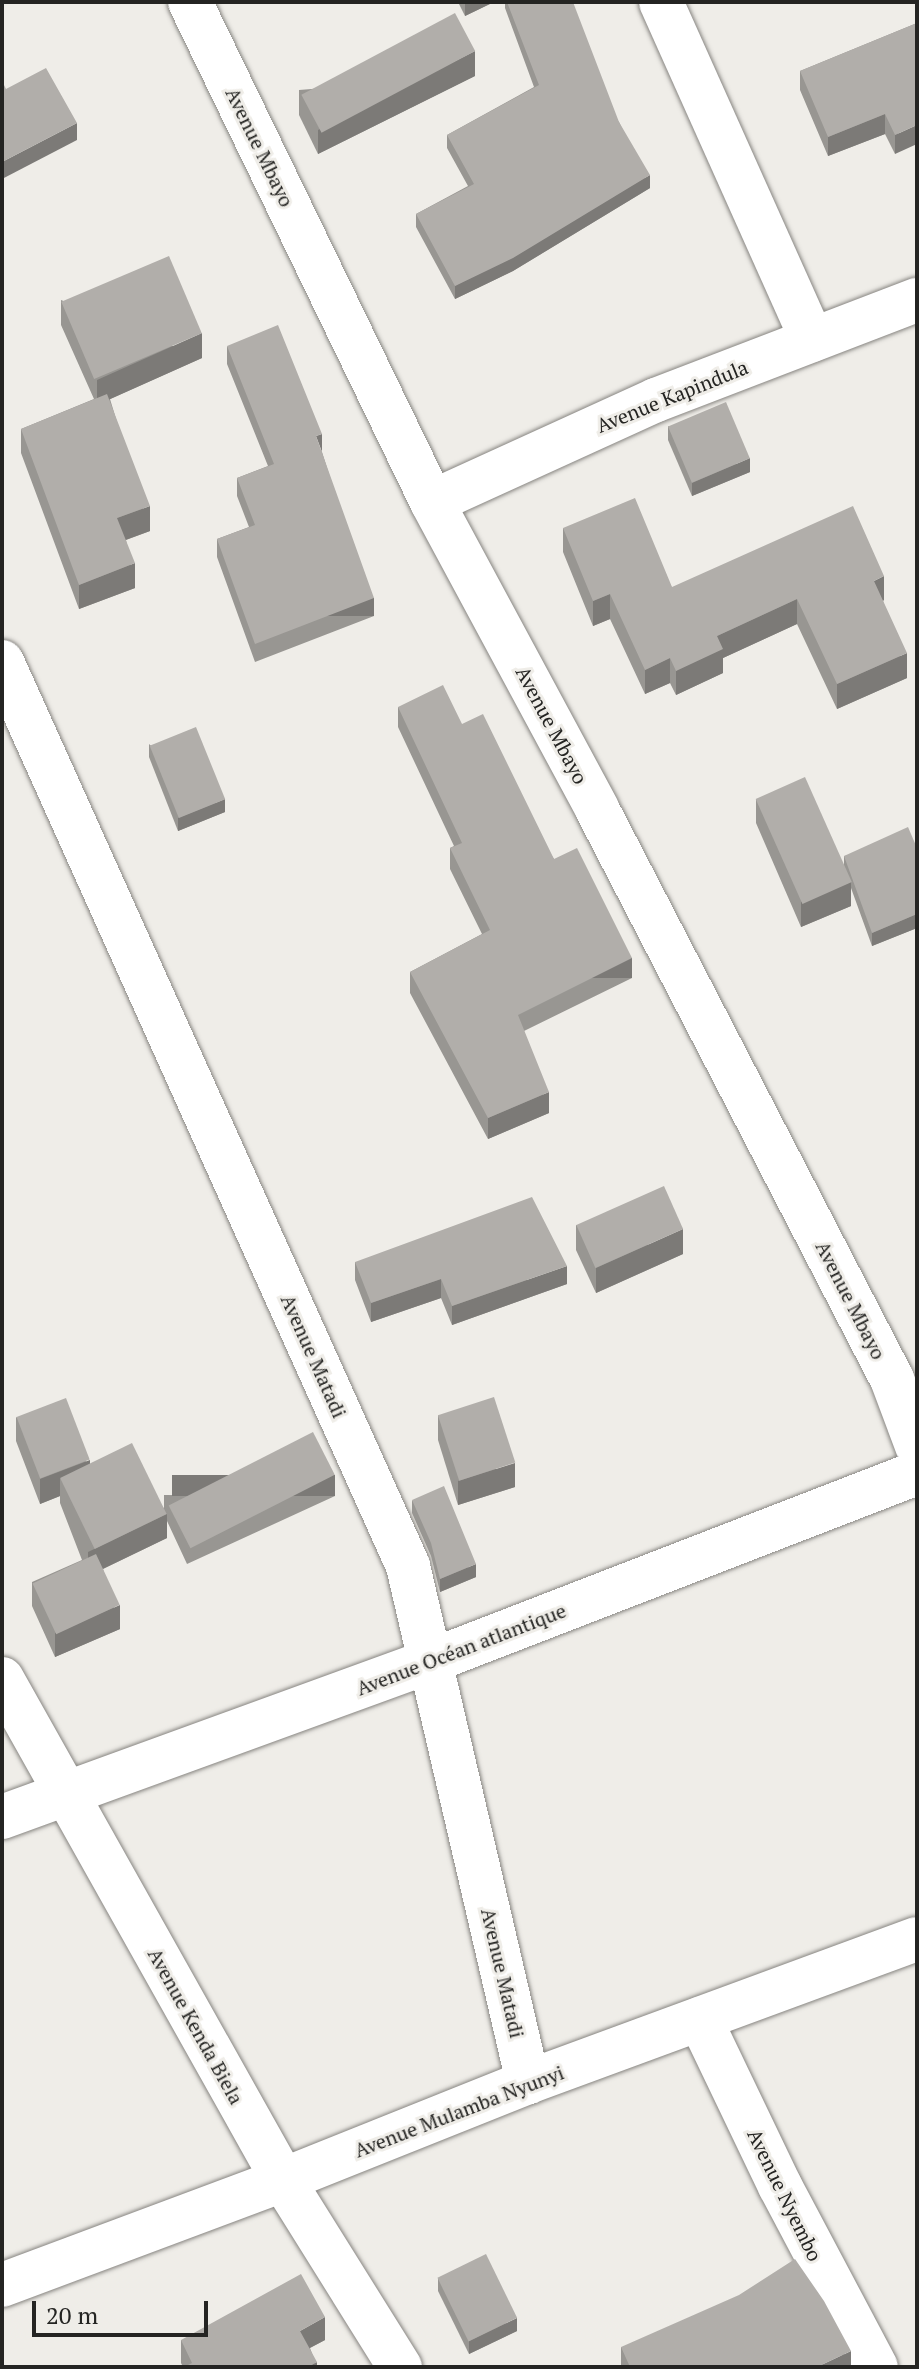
<!DOCTYPE html>
<meta charset="utf-8">
<style>
body{margin:0}
#map{position:relative;width:919px;height:2369px;overflow:hidden;background:#efede8;font-family:"PT Serif",serif}
div>[style]{position:absolute}
.roads{filter:drop-shadow(0 0 2px #878581) drop-shadow(0 0 2px #878581)}
.minor>*{height:44px;margin:-22px;padding:0 22px;transform-origin:22px;border-radius:22px;background:#fff}
.wall>*{inset:0;background:#989692}
.shaded-wall>*{inset:0;background:#7c7a77;transform-origin:0 0}
.building>*{inset:0;background:#b1aeaa;transform-origin:0 0}
span{translate:-50% -50%;white-space:nowrap;text-align:center;line-height:1.15;-webkit-text-stroke:6px #efede8;paint-order:stroke}
.street-label{font-size:20px;color:#242422}
.frame{position:absolute;inset:0;border:4px solid #242422;pointer-events:none}
.scale{position:absolute;left:32px;top:2301px;width:176px;height:36px;box-sizing:border-box;border:4px solid #242422;border-top:0;padding-left:10px;font-size:24px;line-height:28px;white-space:nowrap;color:#242422;-webkit-text-stroke:6px #efede8;paint-order:stroke}
</style>
<div id="map">
<div class="roads">
<div class="minor">
<div style="left:190px;top:2px;width:555px;rotate:64.17deg"></div>
<div style="left:432px;top:502px;width:349px;rotate:61.7deg"></div>
<div style="left:597px;top:809px;width:642px;rotate:62.64deg"></div>
<div style="left:892px;top:1379px;width:72px;rotate:69.5deg"></div>
<div style="left:661px;top:2px;width:370px;rotate:65.9deg"></div>
<div style="left:432px;top:502px;width:246px;rotate:-24.5deg"></div>
<div style="left:656px;top:400px;width:280px;rotate:-21deg"></div>
<div style="left:2px;top:662px;width:991px;rotate:65.81deg"></div>
<div style="left:408px;top:1566px;width:530px;rotate:76.91deg"></div>
<div style="left:2px;top:1679px;width:574px;rotate:60.71deg"></div>
<div style="left:283px;top:2180px;width:221px;rotate:58deg"></div>
<div style="left:2px;top:1817px;width:456px;rotate:-20deg"></div>
<div style="left:431px;top:1661px;width:521px;rotate:-21.15deg"></div>
<div style="left:700px;top:2019px;width:185px;rotate:64.4deg"></div>
<div style="left:780px;top:2186px;width:205px;rotate:62.1deg"></div>
<div style="left:2px;top:2285px;width:300px;rotate:-20.5deg"></div>
<div style="left:283px;top:2180px;width:264px;rotate:-21.8deg"></div>
<div style="left:528px;top:2082px;width:414px;rotate:-20.2deg"></div>
</div>
</div>
<div class="wall">
<div style="clip-path:polygon(458px 2px,494px 2px,465px 16px)"></div>
<div style="clip-path:polygon(505px 2px,507px 2px,619px 122px,650px 188px,513px 271px,455px 299px,416px 227px,416px 214px,468px 186px,447px 148px,447px 135px,534px 87px,505px 8px)"></div>
<div style="clip-path:polygon(917px 23px,895px 154px,885px 134px,828px 156px,800px 90px,800px 71px)"></div>
<div style="clip-path:polygon(475px 76px,318px 154px,299px 115px,299px 90px)"></div>
<div style="clip-path:polygon(61px 300px,202px 358px,110px 399px,150px 531px,126px 540px,135px 588px,79px 609px,21px 453px,21px 429px,94px 399px,61px 325px)"></div>
<div style="clip-path:polygon(227px 346px,322px 452px,374px 616px,255px 662px,217px 557px,217px 539px,249px 527px,237px 496px,237px 478px,268px 466px,227px 364px)"></div>
<div style="clip-path:polygon(668px 426px,750px 472px,692px 496px,668px 440px)"></div>
<div style="clip-path:polygon(563px 528px,672px 587px,884px 600px,883px 601px,907px 678px,837px 709px,797px 624px,723px 658px,723px 673px,676px 695px,670px 683px,645px 694px,610px 619px,593px 626px,563px 552px)"></div>
<div style="clip-path:polygon(398px 707px,462px 724px,554px 859px,632px 978px,524px 1031px,549px 1113px,488px 1139px,410px 993px,410px 972px,482px 934px,450px 869px,450px 848px,454px 846px,398px 727px)"></div>
<div style="clip-path:polygon(149px 744px,225px 812px,178px 831px,149px 757px)"></div>
<div style="clip-path:polygon(756px 799px,844px 866px,844px 856px,917px 848px,917px 928px,872px 946px,851px 888px,851px 906px,801px 927px,756px 823px)"></div>
<div style="clip-path:polygon(576px 1225px,683px 1254px,596px 1293px,576px 1250px)"></div>
<div style="clip-path:polygon(355px 1262px,567px 1284px,452px 1325px,441px 1298px,371px 1322px,355px 1280px)"></div>
<div style="clip-path:polygon(438px 1415px,515px 1487px,458px 1505px,438px 1440px)"></div>
<div style="clip-path:polygon(16px 1417px,90px 1464px,164px 1508px,164px 1495px,335px 1496px,187px 1564px,167px 1521px,167px 1538px,103px 1569px,120px 1629px,55px 1657px,32px 1606px,32px 1582px,82px 1560px,60px 1503px,60px 1496px,40px 1504px,16px 1441px)"></div>
<div style="clip-path:polygon(412px 1500px,476px 1577px,440px 1592px,431px 1556px,412px 1513px)"></div>
<div style="clip-path:polygon(438px 2278px,517px 2331px,469px 2354px,438px 2291px)"></div>
<div style="clip-path:polygon(181px 2340px,325px 2340px,310px 2348px,317px 2367px,183px 2367px,181px 2363px)"></div>
<div style="clip-path:polygon(621px 2347px,851px 2367px,621px 2367px)"></div>
</div>
<div class="shaded-wall">
<div style="clip-path:polygon(465px 2px,494px 2px,465px 16px)"></div>
<div style="clip-path:polygon(475px 51px,475px 76px,318px 154px,318px 130px)"></div>
<div style="clip-path:polygon(885px 114px,885px 134px,828px 156px,828px 137px)"></div>
<div style="clip-path:polygon(77px 123px,77px 140px,2px 179px,2px 162px)"></div>
<div style="clip-path:polygon(917px 125px,917px 144px,895px 154px,895px 135px)"></div>
<div style="clip-path:polygon(650px 175px,650px 188px,513px 271px,455px 299px,455px 286px)"></div>
<div style="clip-path:polygon(202px 333px,202px 358px,97px 405px,97px 380px)"></div>
<div style="clip-path:polygon(322px 434px,322px 452px,316px 436px)"></div>
<div style="clip-path:polygon(750px 458px,750px 472px,692px 496px,692px 483px)"></div>
<div style="clip-path:polygon(150px 506px,150px 531px,117px 543px,117px 518px)"></div>
<div style="clip-path:polygon(135px 563px,135px 588px,79px 609px,79px 585px)"></div>
<div style="clip-path:polygon(884px 576px,884px 600px,874px 605px,874px 581px)"></div>
<div style="clip-path:polygon(610px 594px,610px 619px,593px 626px,593px 601px)"></div>
<div style="left:374px;top:598px;width:18px;height:128px;rotate:90deg"></div>
<div style="clip-path:polygon(797px 599px,797px 624px,723px 658px,723px 673px,676px 695px,676px 671px,717px 636px)"></div>
<div style="clip-path:polygon(907px 653px,907px 678px,837px 709px,837px 684px)"></div>
<div style="clip-path:polygon(670px 658px,670px 683px,645px 694px,645px 670px)"></div>
<div style="clip-path:polygon(225px 799px,225px 812px,178px 831px,178px 818px)"></div>
<div style="clip-path:polygon(851px 882px,851px 906px,801px 927px,801px 902px)"></div>
<div style="clip-path:polygon(917px 914px,917px 928px,872px 946px,872px 933px)"></div>
<div style="left:632px;top:958px;width:20px;height:127px;rotate:90deg"></div>
<div style="clip-path:polygon(549px 1092px,549px 1113px,488px 1139px,488px 1118px)"></div>
<div style="clip-path:polygon(683px 1229px,683px 1254px,596px 1293px,596px 1268px)"></div>
<div style="clip-path:polygon(567px 1266px,567px 1284px,452px 1325px,452px 1306px)"></div>
<div style="clip-path:polygon(441px 1279px,441px 1298px,371px 1322px,371px 1303px)"></div>
<div style="clip-path:polygon(90px 1460px,90px 1485px,60px 1479px,60px 1496px,40px 1504px,40px 1479px)"></div>
<div style="clip-path:polygon(515px 1463px,515px 1487px,458px 1505px,458px 1481px)"></div>
<div style="left:335px;top:1475px;width:21px;height:163px;rotate:90deg"></div>
<div style="clip-path:polygon(167px 1514px,167px 1538px,88px 1576px,88px 1552px)"></div>
<div style="clip-path:polygon(476px 1564px,476px 1577px,440px 1592px,440px 1579px)"></div>
<div style="clip-path:polygon(120px 1605px,120px 1629px,55px 1657px,55px 1633px)"></div>
<div style="clip-path:polygon(325px 2317px,325px 2340px,300px 2353px,300px 2331px)"></div>
<div style="clip-path:polygon(517px 2318px,517px 2331px,469px 2354px,469px 2341px)"></div>
<div style="clip-path:polygon(851px 2351px,851px 2367px,817px 2367px)"></div>
<div style="clip-path:polygon(317px 2362px,317px 2367px,308px 2367px)"></div>
</div>
<div class="building">
<div style="clip-path:polygon(507px 2px,573px 2px,619px 122px,650px 175px,513px 258px,455px 286px,416px 214px,474px 184px,447px 135px,539px 85px)"></div>
<div style="left:455px;top:13px;width:43px;height:174px;rotate:62deg"></div>
<div style="clip-path:polygon(917px 23px,917px 125px,895px 135px,885px 114px,828px 137px,800px 71px)"></div>
<div style="clip-path:polygon(46px 68px,77px 123px,2px 162px,2px 81px,6px 89px)"></div>
<div style="left:169px;top:256px;width:84px;height:117px;rotate:67deg"></div>
<div style="clip-path:polygon(278px 325px,322px 434px,316px 436px,374px 598px,255px 644px,217px 539px,255px 525px,237px 478px,274px 464px,227px 346px)"></div>
<div style="clip-path:polygon(107px 394px,150px 506px,117px 518px,135px 563px,79px 585px,21px 429px)"></div>
<div style="left:726px;top:402px;width:61px;height:63px;rotate:67deg"></div>
<div style="clip-path:polygon(635px 498px,672px 587px,853px 506px,884px 576px,874px 581px,907px 653px,837px 684px,797px 599px,717px 636px,723px 649px,676px 671px,670px 658px,645px 670px,610px 594px,593px 601px,563px 528px)"></div>
<div style="clip-path:polygon(443px 685px,462px 724px,483px 714px,554px 859px,577px 848px,632px 958px,518px 1015px,549px 1092px,488px 1118px,410px 972px,490px 930px,450px 848px,462px 843px,398px 707px)"></div>
<div style="left:196px;top:727px;width:78px;height:50px;rotate:68deg"></div>
<div style="left:805px;top:777px;width:115px;height:54px;rotate:66deg"></div>
<div style="clip-path:polygon(908px 827px,917px 848px,917px 914px,872px 933px,844px 856px)"></div>
<div style="left:664px;top:1186px;width:47px;height:96px;rotate:66deg"></div>
<div style="clip-path:polygon(532px 1197px,567px 1266px,452px 1306px,441px 1279px,371px 1303px,355px 1262px)"></div>
<div style="left:494px;top:1397px;width:69px;height:59px;rotate:72deg"></div>
<div style="left:66px;top:1398px;width:66px;height:53px;rotate:69deg"></div>
<div style="left:313px;top:1432px;width:48px;height:162px;rotate:63deg"></div>
<div style="left:132px;top:1443px;width:79px;height:80px;rotate:64deg"></div>
<div style="clip-path:polygon(444px 1486px,476px 1564px,440px 1579px,431px 1543px,412px 1500px)"></div>
<div style="left:96px;top:1554px;width:56px;height:70px;rotate:65deg"></div>
<div style="left:486px;top:2254px;width:71px;height:54px;rotate:64deg"></div>
<div style="clip-path:polygon(795px 2259px,824px 2301px,851px 2351px,817px 2367px,630px 2367px,621px 2347px,739px 2295px)"></div>
<div style="clip-path:polygon(301px 2274px,325px 2317px,300px 2331px,317px 2362px,308px 2367px,184px 2367px,192px 2363px,181px 2340px)"></div>
</div>
<div class="street-label">
<span style="left:260px;top:147px;rotate:64deg">Avenue Mbayo</span>
<span style="left:672px;top:396px;rotate:-22deg">Avenue Kapindula</span>
<span style="left:552px;top:725px;rotate:62deg">Avenue Mbayo</span>
<span style="left:851px;top:1300px;rotate:63deg">Avenue Mbayo</span>
<span style="left:314px;top:1356px;rotate:66deg">Avenue Matadi</span>
<span style="left:461px;top:1649px;rotate:-21deg">Avenue Océan atlantique</span>
<span style="left:503px;top:1973px;rotate:77deg">Avenue Matadi</span>
<span style="left:196px;top:2026px;rotate:61deg">Avenue Kenda Biela</span>
<span style="left:459px;top:2111px;rotate:-21deg">Avenue Mulamba Nyunyi</span>
<span style="left:785px;top:2195px;rotate:64deg">Avenue Nyembo</span>
</div>
<div class="frame"></div>
<div class="scale">20 m</div>
</div>
